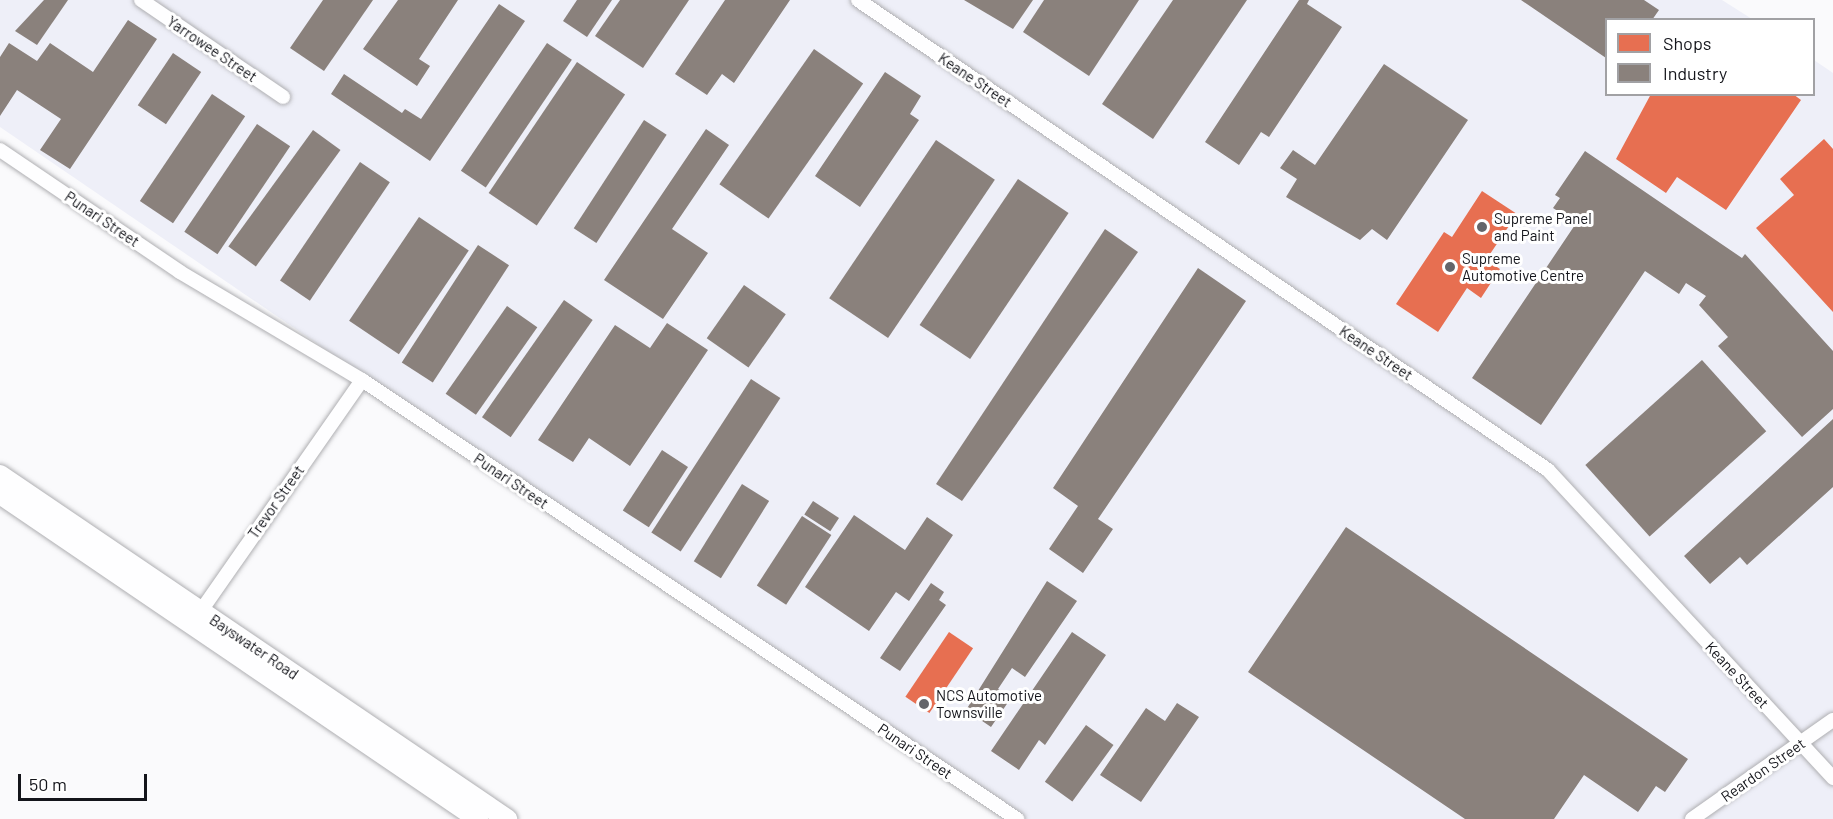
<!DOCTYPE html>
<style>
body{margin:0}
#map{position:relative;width:1833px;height:819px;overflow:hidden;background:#fafafc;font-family:Barlow,sans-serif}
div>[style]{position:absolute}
.built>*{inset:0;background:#eeeff8}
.shops>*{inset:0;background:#e76f51;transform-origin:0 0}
.industry>*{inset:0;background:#8a817c;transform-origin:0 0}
.roads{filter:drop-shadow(0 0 2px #afafb2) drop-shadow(0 0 2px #afafb2)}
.street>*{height:14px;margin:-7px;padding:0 7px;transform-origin:7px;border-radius:7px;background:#fefeff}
.secondary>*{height:20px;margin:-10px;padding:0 10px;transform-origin:10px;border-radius:10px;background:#fefeff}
.dots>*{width:16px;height:16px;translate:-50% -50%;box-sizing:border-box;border:3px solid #fff;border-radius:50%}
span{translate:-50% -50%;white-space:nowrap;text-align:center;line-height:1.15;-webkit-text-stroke:6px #fff;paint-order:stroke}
.street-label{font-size:15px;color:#14151b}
.poi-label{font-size:15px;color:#14151b}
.left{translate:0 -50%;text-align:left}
.legend{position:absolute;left:1605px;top:18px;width:210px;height:78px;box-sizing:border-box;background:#fff;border:2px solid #a1a1a4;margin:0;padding:8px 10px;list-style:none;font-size:18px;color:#14151b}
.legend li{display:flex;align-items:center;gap:12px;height:30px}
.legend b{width:30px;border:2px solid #a1a1a4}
.scale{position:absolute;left:18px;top:774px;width:129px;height:27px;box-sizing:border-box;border:3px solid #14151b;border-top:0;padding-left:8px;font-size:18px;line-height:21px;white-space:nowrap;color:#14151b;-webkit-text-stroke:4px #fff;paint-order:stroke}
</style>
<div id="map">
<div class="built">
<div style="clip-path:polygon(0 0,1722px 0,1752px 19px,1606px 20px,1606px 94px,1814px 94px,1814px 60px,1833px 73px,1833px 819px,1013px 819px,0 127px)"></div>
</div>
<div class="shops">
<div style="clip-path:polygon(1651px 94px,1793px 94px,1801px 100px,1726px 210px,1677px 177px,1666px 193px,1616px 159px)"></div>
<div style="clip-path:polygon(1824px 139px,1833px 149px,1833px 312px,1756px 228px,1794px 195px,1780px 179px)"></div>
<div style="clip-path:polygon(1482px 191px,1517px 214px,1486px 260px,1500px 269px,1481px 298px,1467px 288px,1438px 332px,1396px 304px,1444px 232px,1452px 237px)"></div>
<div style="left:949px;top:632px;width:29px;height:78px;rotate:34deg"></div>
</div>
<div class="industry">
<div style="clip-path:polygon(44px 0,68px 0,37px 45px,15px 31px)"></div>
<div style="clip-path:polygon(323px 0,373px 0,324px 71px,290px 48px)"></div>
<div style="clip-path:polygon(398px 0,458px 0,419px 59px,430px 66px,417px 86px,363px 49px)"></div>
<div style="clip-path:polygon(577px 0,612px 0,587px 37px,563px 21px)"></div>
<div style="clip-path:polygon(620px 0,689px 0,643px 68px,595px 36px)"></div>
<div style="clip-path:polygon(725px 0,790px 0,734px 83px,722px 74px,707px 95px,675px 74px)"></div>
<div style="clip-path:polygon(964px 0,1033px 0,1013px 29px)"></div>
<div style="clip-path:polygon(1044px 0,1139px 0,1089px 76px,1023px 32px)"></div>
<div style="clip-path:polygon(1173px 0,1247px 0,1153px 139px,1102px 104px)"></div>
<div style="clip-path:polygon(1299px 0,1309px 0,1307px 4px,1342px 27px,1269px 137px,1261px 132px,1239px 165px,1205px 142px)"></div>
<div style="clip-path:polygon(1521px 0,1644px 0,1659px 10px,1652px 20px,1606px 20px,1606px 58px)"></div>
<div style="clip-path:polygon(499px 4px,525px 21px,430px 161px,331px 94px,344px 74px,402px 113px,405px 109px,421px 119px)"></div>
<div style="clip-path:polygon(128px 20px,157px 39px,70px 169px,40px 150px,61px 119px,17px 90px,0 116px,0 57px,9px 43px,37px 61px,50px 43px,93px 72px)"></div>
<div style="left:547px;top:43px;width:30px;height:154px;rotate:34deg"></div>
<div style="left:814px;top:49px;width:60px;height:165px;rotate:35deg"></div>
<div style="left:173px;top:53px;width:34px;height:63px;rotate:34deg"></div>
<div style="left:577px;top:62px;width:58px;height:158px;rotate:34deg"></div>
<div style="clip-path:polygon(1384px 64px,1468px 120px,1387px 240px,1372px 229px,1360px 240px,1286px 197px,1297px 179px,1280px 168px,1293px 150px,1315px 165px)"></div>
<div style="clip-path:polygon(885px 72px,921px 96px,910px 114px,919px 120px,860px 207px,815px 176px)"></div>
<div style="left:212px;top:94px;width:40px;height:129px;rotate:34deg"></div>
<div style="left:644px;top:120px;width:27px;height:129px;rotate:33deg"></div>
<div style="left:257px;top:124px;width:40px;height:130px;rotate:34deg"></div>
<div style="clip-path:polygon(706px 129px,729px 145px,672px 229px,708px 253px,663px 319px,604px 280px)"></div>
<div style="left:313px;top:130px;width:34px;height:144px;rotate:36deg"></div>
<div style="left:936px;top:140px;width:71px;height:191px;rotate:34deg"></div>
<div style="clip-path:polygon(1585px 151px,1742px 258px,1745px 254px,1833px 351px,1833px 409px,1802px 437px,1718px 346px,1728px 337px,1699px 305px,1706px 296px,1686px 283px,1679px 294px,1645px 271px,1541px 425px,1472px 378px,1583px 213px,1573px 221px,1553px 208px,1560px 198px,1555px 195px)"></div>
<div style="left:360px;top:162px;width:36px;height:143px;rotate:34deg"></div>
<div style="left:1018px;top:179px;width:61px;height:176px;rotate:34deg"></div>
<div style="left:419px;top:217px;width:60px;height:125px;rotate:34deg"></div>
<div style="clip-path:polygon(1105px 229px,1138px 252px,962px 501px,936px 484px)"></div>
<div style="left:478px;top:245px;width:37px;height:140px;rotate:33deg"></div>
<div style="clip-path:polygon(1198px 268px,1246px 301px,1098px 519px,1113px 529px,1083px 573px,1049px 549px,1078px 506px,1053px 488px)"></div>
<div style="left:744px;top:285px;width:51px;height:65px;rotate:35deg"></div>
<div style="left:564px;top:300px;width:35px;height:143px;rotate:35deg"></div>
<div style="left:507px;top:306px;width:37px;height:107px;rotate:35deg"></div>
<div style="clip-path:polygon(667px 323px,708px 350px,630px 466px,589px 438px,573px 462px,538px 440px,615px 325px,650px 348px)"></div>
<div style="left:1702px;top:360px;width:96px;height:157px;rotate:48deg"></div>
<div style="left:751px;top:379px;width:35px;height:183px;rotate:33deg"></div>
<div style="clip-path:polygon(1833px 419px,1833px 487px,1747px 565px,1740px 557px,1710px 584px,1684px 556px)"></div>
<div style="left:662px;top:450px;width:31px;height:72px;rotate:33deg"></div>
<div style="left:742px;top:484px;width:32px;height:91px;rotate:32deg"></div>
<div style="left:813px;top:501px;width:31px;height:16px;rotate:33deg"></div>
<div style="clip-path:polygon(854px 515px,905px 550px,927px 517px,953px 535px,909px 601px,896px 592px,869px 631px,805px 587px)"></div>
<div style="left:802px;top:516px;width:35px;height:83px;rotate:33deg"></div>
<div style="clip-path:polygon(1346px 527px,1688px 759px,1665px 792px,1656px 786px,1638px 812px,1584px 775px,1554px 819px,1465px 819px,1248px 672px)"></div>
<div style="clip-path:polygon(1047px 581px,1077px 601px,1025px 677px,1012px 668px,998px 689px,1011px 698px,991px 727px,966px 710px)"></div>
<div style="clip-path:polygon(931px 583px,944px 592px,939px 600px,946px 605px,900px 671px,880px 658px)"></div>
<div style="clip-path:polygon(1072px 632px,1106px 655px,1045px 745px,1039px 740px,1019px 770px,991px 751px)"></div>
<div style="clip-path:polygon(1177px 703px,1199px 717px,1141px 802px,1100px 775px,1146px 708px,1165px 721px)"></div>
<div style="left:1086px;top:725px;width:34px;height:70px;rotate:36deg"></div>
</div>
<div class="roads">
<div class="street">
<div style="left:141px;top:0;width:172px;rotate:34.3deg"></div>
<div style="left:858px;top:0;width:835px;rotate:34.26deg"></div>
<div style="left:1548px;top:470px;width:420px;rotate:47.2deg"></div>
<div style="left:0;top:150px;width:217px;rotate:34.1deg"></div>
<div style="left:180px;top:272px;width:212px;rotate:30.7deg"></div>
<div style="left:362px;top:380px;width:789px;rotate:33.83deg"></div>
<div style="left:196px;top:618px;width:290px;rotate:-55.1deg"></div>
<div style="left:1692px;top:819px;width:172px;rotate:-35.1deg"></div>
</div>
<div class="secondary">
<div style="left:0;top:475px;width:613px;rotate:34.16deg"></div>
<div style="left:0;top:494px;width:578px;rotate:34.21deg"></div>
</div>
</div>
<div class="dots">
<div style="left:1482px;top:227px;background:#64656a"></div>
<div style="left:1450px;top:267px;background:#64656a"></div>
<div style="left:924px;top:704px;background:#64656a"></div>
</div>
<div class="street-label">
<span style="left:212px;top:49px;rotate:34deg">Yarrowee Street</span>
<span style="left:975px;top:80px;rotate:34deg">Keane Street</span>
<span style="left:102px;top:219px;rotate:34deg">Punari Street</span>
<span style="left:1376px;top:353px;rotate:34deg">Keane Street</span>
<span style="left:511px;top:481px;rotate:34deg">Punari Street</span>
<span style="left:276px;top:502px;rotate:-55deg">Trevor Street</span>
<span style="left:254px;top:647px;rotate:34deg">Bayswater Road</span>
<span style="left:1737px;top:675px;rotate:47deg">Keane Street</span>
<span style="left:915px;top:751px;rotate:34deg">Punari Street</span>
<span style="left:1763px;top:770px;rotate:-35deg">Reardon Street</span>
</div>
<div class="poi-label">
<span class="left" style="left:1494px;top:227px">Supreme Panel<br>and Paint</span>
<span class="left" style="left:1462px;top:267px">Supreme<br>Automotive Centre</span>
<span class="left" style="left:936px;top:704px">NCS Automotive<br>Townsville</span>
</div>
<ul class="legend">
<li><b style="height:16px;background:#e76f51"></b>Shops</li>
<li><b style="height:16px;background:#8a817c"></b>Industry</li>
</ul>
<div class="scale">50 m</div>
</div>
